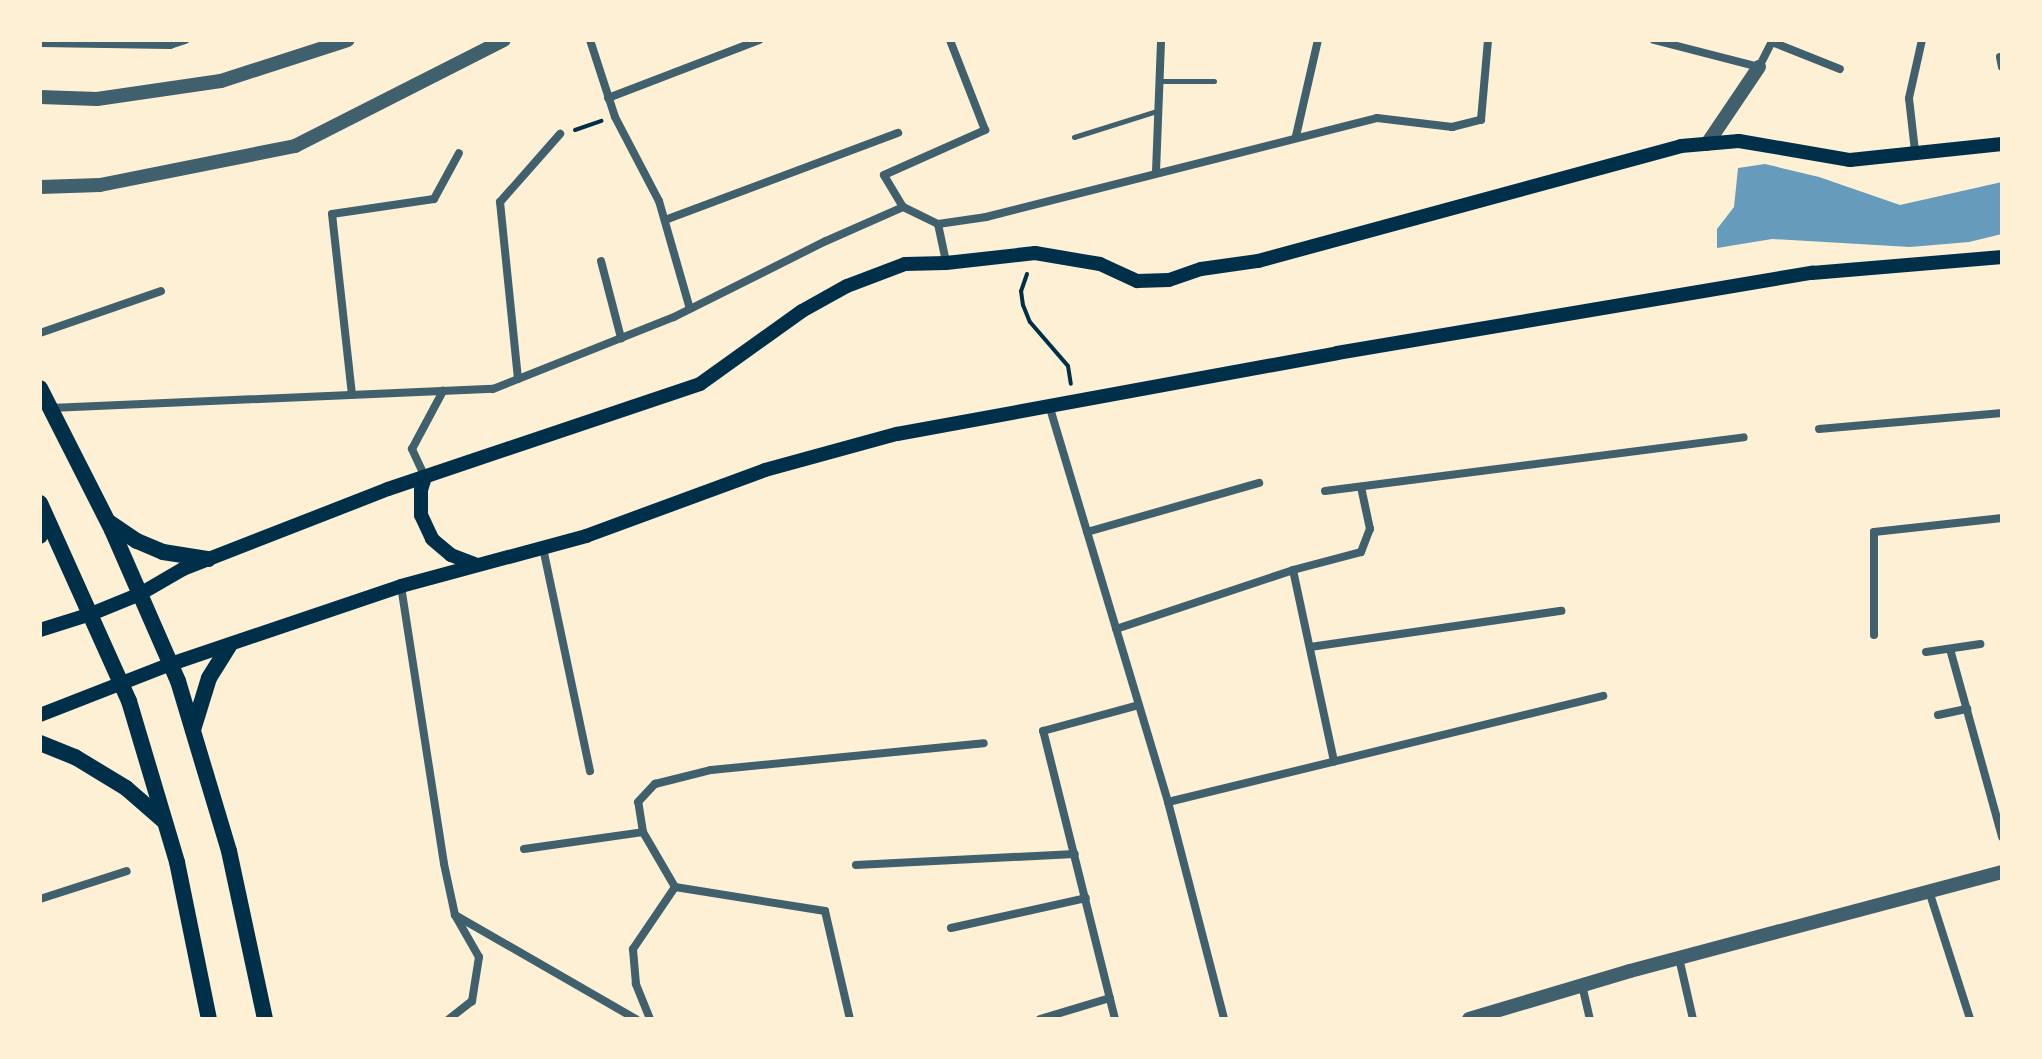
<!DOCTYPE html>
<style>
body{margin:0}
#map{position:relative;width:2042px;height:1059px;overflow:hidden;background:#fdf0d5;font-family:"Fira Sans Condensed",sans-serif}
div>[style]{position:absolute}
.water>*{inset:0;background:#669bbc}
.path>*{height:4px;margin:-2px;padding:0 2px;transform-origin:2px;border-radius:2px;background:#003049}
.service>*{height:5px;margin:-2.5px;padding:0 2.5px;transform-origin:2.5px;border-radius:2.5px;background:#3f606c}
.minor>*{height:8px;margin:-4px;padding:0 4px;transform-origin:4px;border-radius:4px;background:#3f606c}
.tertiary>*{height:14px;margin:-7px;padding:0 7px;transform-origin:7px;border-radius:7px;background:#3f606c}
.secondary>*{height:14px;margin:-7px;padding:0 7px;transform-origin:7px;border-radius:7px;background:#003049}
.primary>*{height:16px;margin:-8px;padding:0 8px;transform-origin:8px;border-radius:8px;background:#003049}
span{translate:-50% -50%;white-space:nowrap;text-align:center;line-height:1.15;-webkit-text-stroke:8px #fdf0d5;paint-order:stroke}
.frame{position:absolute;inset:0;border:42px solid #fdf0d5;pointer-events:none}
</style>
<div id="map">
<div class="water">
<div style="clip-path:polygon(1765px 164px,1819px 177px,1900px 205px,2002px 182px,2002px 234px,1969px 242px,1910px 247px,1772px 239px,1717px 248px,1717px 229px,1734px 207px,1738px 168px)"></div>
</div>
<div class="path">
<div style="left:575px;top:130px;width:28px;rotate:-19deg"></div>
<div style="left:1027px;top:274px;width:18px;rotate:109deg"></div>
<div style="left:1021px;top:291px;width:14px;rotate:82deg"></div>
<div style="left:1023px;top:305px;width:18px;rotate:68deg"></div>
<div style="left:1030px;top:322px;width:58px;rotate:49.2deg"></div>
<div style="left:1068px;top:366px;width:18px;rotate:81deg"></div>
</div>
<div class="service">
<div style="left:1159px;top:81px;width:55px"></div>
<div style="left:1074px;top:137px;width:87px;rotate:-17.4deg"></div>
</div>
<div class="minor">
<div style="left:590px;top:40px;width:81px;rotate:72deg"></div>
<div style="left:615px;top:117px;width:95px;rotate:62.4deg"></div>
<div style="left:659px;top:201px;width:112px;rotate:74deg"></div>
<div style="left:1654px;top:40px;width:108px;rotate:14.4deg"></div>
<div style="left:1759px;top:67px;width:30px;rotate:-63deg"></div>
<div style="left:1772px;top:42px;width:73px;rotate:21.7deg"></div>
<div style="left:40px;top:43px;width:130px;rotate:0.9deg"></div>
<div style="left:170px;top:45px;width:16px;rotate:-18deg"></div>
<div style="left:2000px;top:57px;width:10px;rotate:79deg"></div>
<div style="left:608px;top:98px;width:162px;rotate:-21deg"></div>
<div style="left:1296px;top:136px;width:98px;rotate:-77.1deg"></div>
<div style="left:1915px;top:151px;width:53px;rotate:-96.5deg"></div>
<div style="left:1909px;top:98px;width:59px;rotate:-77.4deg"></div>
<div style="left:1156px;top:172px;width:132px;rotate:-87.8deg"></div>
<div style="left:665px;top:220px;width:249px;rotate:-20.5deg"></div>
<div style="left:938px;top:224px;width:49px;rotate:-8.3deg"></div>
<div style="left:986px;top:217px;width:403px;rotate:-14.2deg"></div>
<div style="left:1377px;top:118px;width:76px;rotate:6.8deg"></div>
<div style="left:1452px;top:127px;width:30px;rotate:-14deg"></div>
<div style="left:1481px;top:120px;width:80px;rotate:-85deg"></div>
<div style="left:938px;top:224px;width:39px;rotate:-154deg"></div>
<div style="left:903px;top:207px;width:37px;rotate:-121deg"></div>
<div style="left:884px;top:175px;width:111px;rotate:-24deg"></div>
<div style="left:985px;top:130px;width:97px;rotate:-111.3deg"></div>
<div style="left:938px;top:224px;width:40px;rotate:78deg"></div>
<div style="left:601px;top:261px;width:80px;rotate:75.4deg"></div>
<div style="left:40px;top:333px;width:128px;rotate:-19.1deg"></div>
<div style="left:518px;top:379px;width:178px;rotate:-95.8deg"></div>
<div style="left:500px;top:202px;width:91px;rotate:-48.6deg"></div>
<div style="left:352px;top:395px;width:182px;rotate:-96.3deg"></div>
<div style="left:332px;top:214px;width:103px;rotate:-8.4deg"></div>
<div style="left:434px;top:199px;width:52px;rotate:-61.5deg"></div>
<div style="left:1049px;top:405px;width:414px;rotate:73.3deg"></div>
<div style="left:1168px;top:802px;width:224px;rotate:75.5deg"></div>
<div style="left:51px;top:408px;width:442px;rotate:-2.5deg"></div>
<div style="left:493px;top:389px;width:195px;rotate:-21.7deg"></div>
<div style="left:674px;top:317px;width:170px;rotate:-26.6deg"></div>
<div style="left:826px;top:241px;width:84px;rotate:-23.8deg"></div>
<div style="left:1819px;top:429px;width:184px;rotate:-5deg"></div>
<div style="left:425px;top:477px;width:31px;rotate:-115deg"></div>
<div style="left:412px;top:449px;width:66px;rotate:-61.9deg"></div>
<div style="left:1325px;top:491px;width:422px;rotate:-7.3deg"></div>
<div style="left:1087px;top:532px;width:179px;rotate:-15.9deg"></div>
<div style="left:543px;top:548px;width:228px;rotate:78.1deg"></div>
<div style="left:1293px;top:570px;width:196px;rotate:77.9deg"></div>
<div style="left:401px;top:586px;width:281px;rotate:81.2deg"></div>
<div style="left:444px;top:864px;width:52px;rotate:77.8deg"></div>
<div style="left:455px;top:915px;width:48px;rotate:60.3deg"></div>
<div style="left:479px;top:957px;width:45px;rotate:99deg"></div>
<div style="left:472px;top:1001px;width:29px;rotate:142deg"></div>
<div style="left:1116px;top:629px;width:187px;rotate:-18.4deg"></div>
<div style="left:1293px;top:570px;width:70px;rotate:-14.8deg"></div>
<div style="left:1361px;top:552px;width:25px;rotate:-69deg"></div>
<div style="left:1370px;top:529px;width:43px;rotate:-102.1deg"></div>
<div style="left:1874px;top:635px;width:103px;rotate:-90deg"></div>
<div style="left:1874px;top:532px;width:129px;rotate:-6.2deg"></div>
<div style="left:1310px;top:647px;width:254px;rotate:-8.2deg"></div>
<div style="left:1950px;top:649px;width:195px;rotate:74.5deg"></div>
<div style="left:1926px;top:652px;width:55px;rotate:-8.4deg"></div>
<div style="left:1938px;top:715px;width:30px;rotate:-12deg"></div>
<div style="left:1168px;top:802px;width:448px;rotate:-13.7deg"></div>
<div style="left:524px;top:849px;width:120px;rotate:-8.1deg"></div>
<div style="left:856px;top:865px;width:219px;rotate:-2.9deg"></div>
<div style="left:675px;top:887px;width:152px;rotate:9.1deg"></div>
<div style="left:825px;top:911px;width:111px;rotate:77deg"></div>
<div style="left:1929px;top:891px;width:134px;rotate:72.2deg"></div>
<div style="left:40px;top:899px;width:91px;rotate:-17.8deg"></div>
<div style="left:455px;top:915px;width:209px;rotate:29.9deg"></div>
<div style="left:951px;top:928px;width:138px;rotate:-12.5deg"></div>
<div style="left:1679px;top:958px;width:63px;rotate:77.1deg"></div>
<div style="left:1582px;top:985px;width:35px;rotate:77deg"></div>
<div style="left:650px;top:1019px;width:38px;rotate:-112deg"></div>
<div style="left:636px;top:984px;width:35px;rotate:-95deg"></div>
<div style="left:633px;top:949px;width:75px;rotate:-55.9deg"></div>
<div style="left:675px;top:887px;width:64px;rotate:-120.2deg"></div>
<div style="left:643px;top:832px;width:30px;rotate:-99deg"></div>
<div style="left:638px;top:802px;width:25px;rotate:-47deg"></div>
<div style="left:655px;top:784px;width:58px;rotate:-14deg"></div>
<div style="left:711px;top:770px;width:274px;rotate:-5.6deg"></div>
<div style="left:1040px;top:1019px;width:73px;rotate:-16.7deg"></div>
<div style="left:1115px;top:1019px;width:297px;rotate:-104deg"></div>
<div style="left:1043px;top:731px;width:99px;rotate:-15.2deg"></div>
</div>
<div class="tertiary">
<div style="left:40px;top:97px;width:57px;rotate:2deg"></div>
<div style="left:97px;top:99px;width:125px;rotate:-8.3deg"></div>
<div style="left:221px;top:81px;width:133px;rotate:-17.9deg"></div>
<div style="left:1707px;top:144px;width:93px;rotate:-56deg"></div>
<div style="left:40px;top:187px;width:60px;rotate:-1.9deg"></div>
<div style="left:100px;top:185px;width:199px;rotate:-11.3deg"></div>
<div style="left:295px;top:146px;width:234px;rotate:-26.9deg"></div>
<div style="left:1469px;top:1019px;width:168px;rotate:-16.6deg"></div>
<div style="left:1630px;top:971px;width:385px;rotate:-14.9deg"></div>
</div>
<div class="secondary">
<div style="left:425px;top:477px;width:14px;rotate:107deg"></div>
<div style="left:421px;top:490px;width:25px;rotate:90deg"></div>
<div style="left:421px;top:515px;width:26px;rotate:65deg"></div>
<div style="left:432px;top:539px;width:25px;rotate:40deg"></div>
<div style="left:451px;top:555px;width:26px;rotate:21deg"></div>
<div style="left:40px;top:630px;width:53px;rotate:-17.4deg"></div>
<div style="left:91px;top:614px;width:53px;rotate:-22.2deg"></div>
<div style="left:140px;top:594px;width:50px;rotate:-30.2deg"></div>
<div style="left:183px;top:569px;width:220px;rotate:-21.3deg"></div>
<div style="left:388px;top:489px;width:329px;rotate:-18.6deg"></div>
<div style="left:700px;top:384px;width:125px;rotate:-35.6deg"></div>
<div style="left:802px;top:311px;width:51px;rotate:-29.1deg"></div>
<div style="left:847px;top:286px;width:62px;rotate:-20.8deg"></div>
<div style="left:905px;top:264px;width:41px;rotate:-1.4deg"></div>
<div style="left:946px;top:263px;width:90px;rotate:-6.4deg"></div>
<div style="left:1035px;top:253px;width:66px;rotate:9.6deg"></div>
<div style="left:1100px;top:264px;width:41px;rotate:24.7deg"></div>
<div style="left:1137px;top:281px;width:32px;rotate:-2deg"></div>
<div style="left:1169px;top:280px;width:34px;rotate:-19deg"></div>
<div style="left:1201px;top:269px;width:58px;rotate:-8deg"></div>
<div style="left:1258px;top:261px;width:438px;rotate:-15.2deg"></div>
<div style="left:1681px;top:146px;width:58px;rotate:-4.9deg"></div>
<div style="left:1739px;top:141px;width:113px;rotate:9.7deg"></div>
<div style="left:1850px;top:160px;width:153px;rotate:-6deg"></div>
<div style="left:40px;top:715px;width:141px;rotate:-21.3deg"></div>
<div style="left:171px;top:664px;width:243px;rotate:-18.7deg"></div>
<div style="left:401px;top:586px;width:192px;rotate:-15.1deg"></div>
<div style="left:586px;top:536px;width:191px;rotate:-20.2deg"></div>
<div style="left:765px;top:470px;width:137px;rotate:-15.3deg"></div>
<div style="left:897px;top:434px;width:447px;rotate:-10.4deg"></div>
<div style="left:1337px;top:353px;width:482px;rotate:-9.6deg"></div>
<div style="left:1812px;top:273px;width:191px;rotate:-4.8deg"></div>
</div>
<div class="primary">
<div style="left:40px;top:388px;width:159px;rotate:63.1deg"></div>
<div style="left:112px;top:530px;width:165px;rotate:66.4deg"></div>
<div style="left:178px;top:681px;width:177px;rotate:73.3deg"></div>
<div style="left:229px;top:851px;width:172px;rotate:77.9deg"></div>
<div style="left:40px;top:503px;width:217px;rotate:65.8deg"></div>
<div style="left:129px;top:701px;width:168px;rotate:73.4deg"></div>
<div style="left:177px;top:862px;width:160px;rotate:78.5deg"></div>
<div style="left:110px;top:523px;width:32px;rotate:34deg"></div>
<div style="left:137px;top:541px;width:28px;rotate:23deg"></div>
<div style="left:163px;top:552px;width:46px;rotate:8.8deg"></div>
<div style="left:40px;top:536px;width:29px;rotate:-88deg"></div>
<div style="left:193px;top:730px;width:54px;rotate:-72.9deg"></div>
<div style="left:209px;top:678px;width:38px;rotate:-58deg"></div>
<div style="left:40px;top:743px;width:38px;rotate:22deg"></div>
<div style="left:75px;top:757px;width:60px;rotate:31.3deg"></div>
<div style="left:126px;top:788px;width:49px;rotate:40.9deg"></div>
</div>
<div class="frame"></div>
</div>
